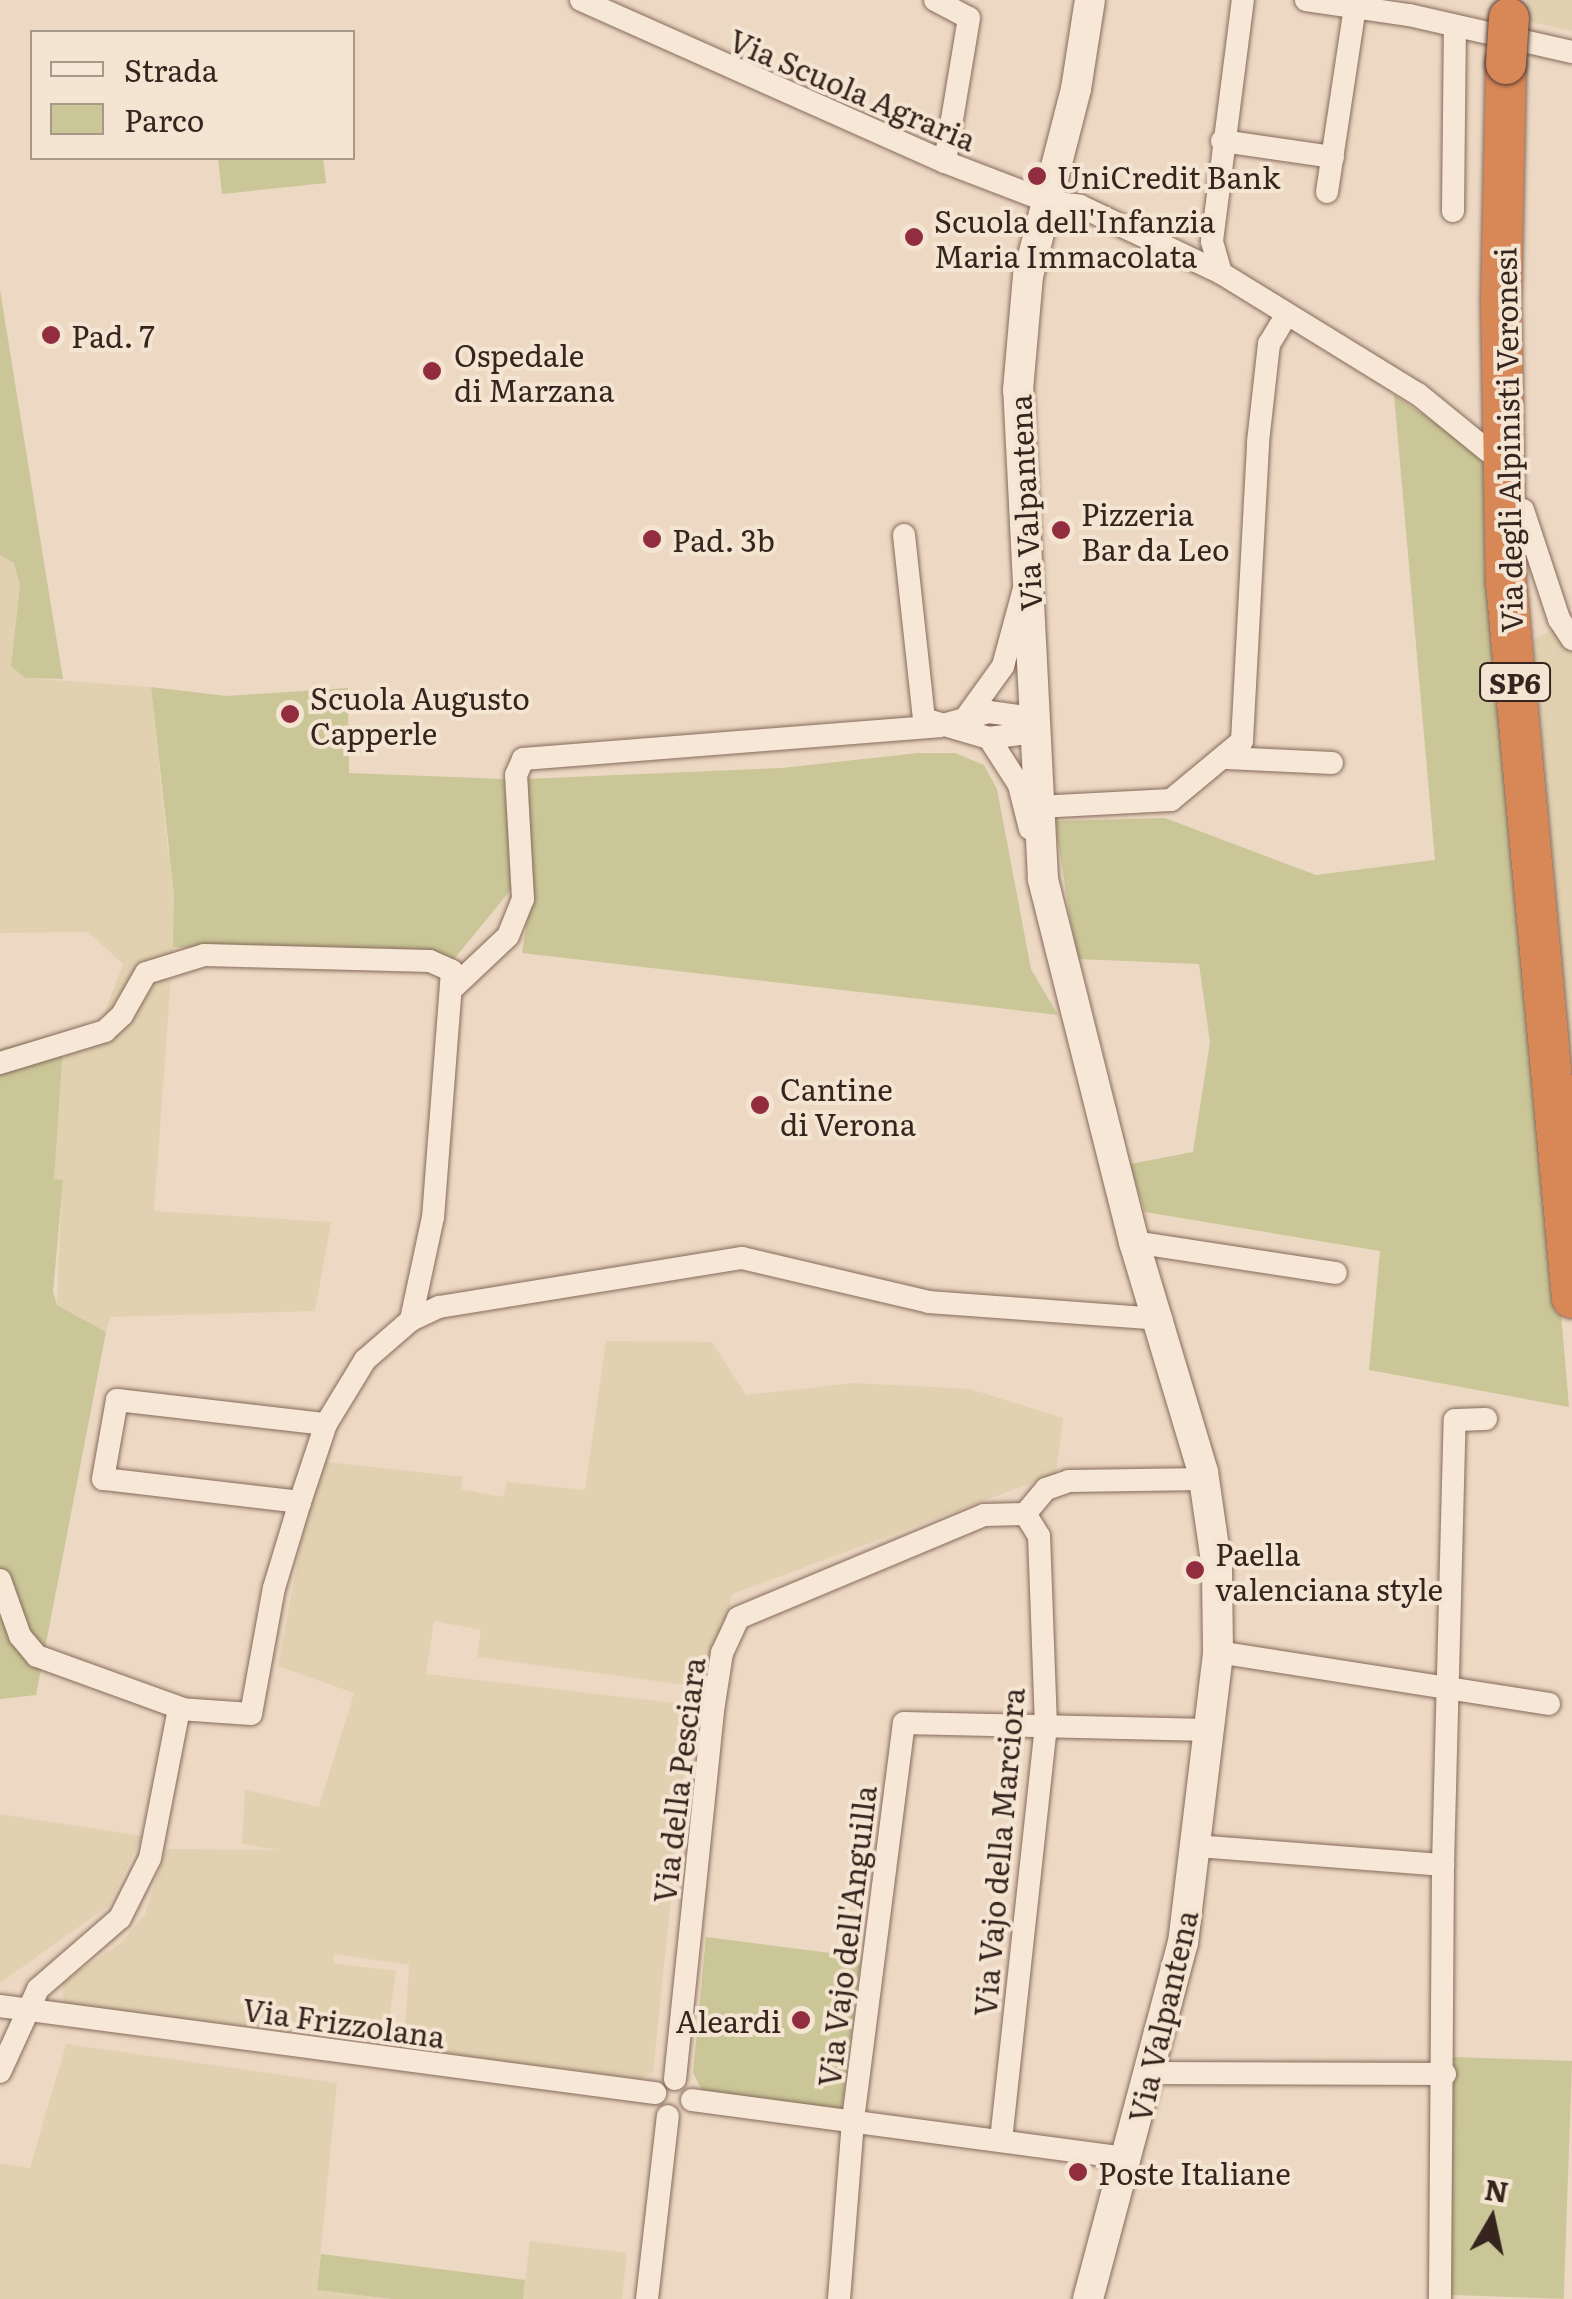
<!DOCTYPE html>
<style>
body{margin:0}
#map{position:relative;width:1572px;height:2299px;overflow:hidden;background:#ecd8c3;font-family:Literata,serif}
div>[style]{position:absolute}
.farmland>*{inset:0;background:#e1d1b1}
.green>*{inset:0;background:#cac697;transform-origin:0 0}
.roads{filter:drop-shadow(0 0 2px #866a5b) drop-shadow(0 0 2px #866a5b)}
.street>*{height:22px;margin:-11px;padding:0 11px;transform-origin:11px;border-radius:11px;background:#f7e7d6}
.secondary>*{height:30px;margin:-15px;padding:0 15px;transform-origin:15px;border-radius:15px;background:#f7e7d6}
.highway>*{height:40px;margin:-20px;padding:0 20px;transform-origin:20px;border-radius:20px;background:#d88757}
.bridges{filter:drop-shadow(0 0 2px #53392f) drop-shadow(0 0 2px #53392f)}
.highway-bridge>*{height:40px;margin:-20px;padding:0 20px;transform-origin:20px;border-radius:20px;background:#d88757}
.dots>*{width:28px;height:28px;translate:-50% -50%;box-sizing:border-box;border:5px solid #f4e4d2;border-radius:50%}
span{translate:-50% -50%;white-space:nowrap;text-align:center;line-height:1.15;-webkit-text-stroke:8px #f4e4d2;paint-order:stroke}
.shield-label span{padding:2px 8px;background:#f4e4d2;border:2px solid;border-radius:8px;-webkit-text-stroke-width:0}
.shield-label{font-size:28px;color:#36251e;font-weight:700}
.street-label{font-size:30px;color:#36251e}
.poi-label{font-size:30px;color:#36251e}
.left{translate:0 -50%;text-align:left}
.right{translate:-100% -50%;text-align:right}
.legend{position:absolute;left:30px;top:30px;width:325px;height:130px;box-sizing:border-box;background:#f4e4d2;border:2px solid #a8988a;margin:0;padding:12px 18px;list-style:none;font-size:30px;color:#36251e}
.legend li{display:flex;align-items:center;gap:20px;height:50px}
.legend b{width:50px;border:2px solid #a8988a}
.north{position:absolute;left:1442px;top:2169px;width:100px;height:100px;-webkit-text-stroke:8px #f4e4d2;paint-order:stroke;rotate:9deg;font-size:28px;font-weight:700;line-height:40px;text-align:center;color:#36251e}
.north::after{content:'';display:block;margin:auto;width:35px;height:45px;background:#36251e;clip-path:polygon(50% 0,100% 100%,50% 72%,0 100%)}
</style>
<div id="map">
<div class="farmland">
<div style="clip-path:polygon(1527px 0,1572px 0,1572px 31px,1527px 21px)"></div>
<div style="clip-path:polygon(0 555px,14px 563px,20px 585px,11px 665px,25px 678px,151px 687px,168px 851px,504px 779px,514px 886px,454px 959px,173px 947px,154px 1211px,331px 1222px,315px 1311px,110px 1317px,106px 1332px,57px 1305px,62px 1180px,53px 1179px,64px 1032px,101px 1022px,123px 964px,88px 932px,0 933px)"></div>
<div style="clip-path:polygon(1559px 627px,1572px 648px,1572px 1078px,1533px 639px)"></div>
<div style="clip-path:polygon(606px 1341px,712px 1342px,746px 1395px,854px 1383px,970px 1389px,1063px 1418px,1056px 1474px,732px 1594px,716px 1689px,477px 1657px,481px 1630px,434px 1621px,426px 1674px,691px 1705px,653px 2072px,641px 2079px,404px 2048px,409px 1965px,334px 1954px,333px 1963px,396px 1971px,386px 2043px,64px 2004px,62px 1983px,122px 1942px,145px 1914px,166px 1849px,279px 1850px,242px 1844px,245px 1790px,319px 1807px,354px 1693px,278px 1666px,308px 1506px,326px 1462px,463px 1477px,461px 1489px,503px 1497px,507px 1482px,585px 1490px)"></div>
<div style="clip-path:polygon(0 1814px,142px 1836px,108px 1906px,0 1983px)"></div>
<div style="clip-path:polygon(66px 2044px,337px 2083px,317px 2290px,392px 2299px,0 2299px,0 2163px,30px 2168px)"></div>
<div style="clip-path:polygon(530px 2241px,627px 2253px,622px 2299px,523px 2299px)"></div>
</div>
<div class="green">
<div style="clip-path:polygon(218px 158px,323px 158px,326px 183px,222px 194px)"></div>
<div style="clip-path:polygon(0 290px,47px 581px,63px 679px,25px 678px,11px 666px,20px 585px,14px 563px,0 555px)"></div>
<div style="clip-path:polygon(1394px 395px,1488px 458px,1569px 1407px,1369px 1370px,1380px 1251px,1145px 1212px,1130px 1164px,1193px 1152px,1210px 1042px,1199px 964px,1078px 959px,1069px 912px,1055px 821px,1165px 818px,1316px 875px,1435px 860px)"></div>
<div style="clip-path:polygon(151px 687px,226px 696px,348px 688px,349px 773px,504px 779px,514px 886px,454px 959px,173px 947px,174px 894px)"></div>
<div style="clip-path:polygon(918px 753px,955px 753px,984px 765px,997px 789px,1031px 969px,1058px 1015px,522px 953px,533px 883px,525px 779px,782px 768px)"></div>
<div style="clip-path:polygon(64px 1032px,54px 1179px,63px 1180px,53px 1292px,57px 1305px,106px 1332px,36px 1695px,0 1699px,0 1049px)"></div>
<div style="clip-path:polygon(706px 1937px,861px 1957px,842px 2110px,704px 2094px,693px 2073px)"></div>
<div style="left:1572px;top:2061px;width:238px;height:125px;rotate:92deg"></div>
<div style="clip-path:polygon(321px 2254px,525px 2280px,523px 2299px,392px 2299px,317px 2290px)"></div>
</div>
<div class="roads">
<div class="street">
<div style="left:581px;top:0;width:398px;rotate:24deg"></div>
<div style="left:945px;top:162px;width:111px;rotate:21deg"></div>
<div style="left:1049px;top:202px;width:31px;rotate:7deg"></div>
<div style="left:1080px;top:206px;width:156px;rotate:25.4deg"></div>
<div style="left:1221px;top:273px;width:231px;rotate:31.6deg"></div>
<div style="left:1418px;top:394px;width:90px;rotate:39.2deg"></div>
<div style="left:935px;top:0;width:38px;rotate:28deg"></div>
<div style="left:969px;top:18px;width:146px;rotate:99.5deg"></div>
<div style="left:1306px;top:0;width:104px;rotate:8.3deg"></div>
<div style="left:1409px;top:15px;width:167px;rotate:12.8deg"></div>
<div style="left:1222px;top:141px;width:112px;rotate:8.2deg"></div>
<div style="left:1327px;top:192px;width:187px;rotate:-81.4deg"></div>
<div style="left:1453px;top:211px;width:184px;rotate:-89.4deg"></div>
<div style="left:1221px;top:273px;width:33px;rotate:-106deg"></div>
<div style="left:1212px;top:241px;width:243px;rotate:-82.7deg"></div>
<div style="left:1523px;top:510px;width:115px;rotate:71.7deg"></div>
<div style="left:1559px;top:619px;width:24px;rotate:57deg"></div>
<div style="left:904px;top:535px;width:185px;rotate:83.8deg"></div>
<div style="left:924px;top:719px;width:68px;rotate:16.3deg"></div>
<div style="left:989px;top:738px;width:46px;rotate:-7.4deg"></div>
<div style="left:967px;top:716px;width:62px;rotate:-54.2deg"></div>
<div style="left:1003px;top:666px;width:84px;rotate:-74.8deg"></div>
<div style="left:989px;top:738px;width:56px;rotate:57.4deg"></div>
<div style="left:1019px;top:785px;width:45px;rotate:76deg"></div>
<div style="left:1227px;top:758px;width:105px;rotate:2.7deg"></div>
<div style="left:1038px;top:807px;width:133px;rotate:-3deg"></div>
<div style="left:1171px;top:800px;width:92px;rotate:-39.7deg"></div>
<div style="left:1242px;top:741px;width:299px;rotate:-86.9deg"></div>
<div style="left:1258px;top:442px;width:99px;rotate:-83.6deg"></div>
<div style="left:1269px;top:344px;width:33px;rotate:-59deg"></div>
<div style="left:454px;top:987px;width:74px;rotate:-43.4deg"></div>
<div style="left:508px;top:936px;width:40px;rotate:-68deg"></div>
<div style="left:523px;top:899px;width:124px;rotate:-93.2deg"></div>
<div style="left:516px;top:775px;width:17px;rotate:-66deg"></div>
<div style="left:523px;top:759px;width:417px;rotate:-4.5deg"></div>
<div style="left:939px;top:726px;width:52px;rotate:-15.6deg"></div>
<div style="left:989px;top:712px;width:45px;rotate:7.6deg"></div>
<div style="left:0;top:1063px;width:110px;rotate:-16.9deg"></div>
<div style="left:105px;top:1031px;width:23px;rotate:-43deg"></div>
<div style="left:122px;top:1015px;width:48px;rotate:-60.3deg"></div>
<div style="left:146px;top:973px;width:61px;rotate:-17.2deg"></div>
<div style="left:204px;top:955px;width:226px;rotate:1.5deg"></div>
<div style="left:430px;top:961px;width:24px;rotate:24deg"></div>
<div style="left:452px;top:971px;width:247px;rotate:94.4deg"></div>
<div style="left:433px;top:1217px;width:105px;rotate:102.1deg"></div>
<div style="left:1134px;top:1242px;width:204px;rotate:8.7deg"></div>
<div style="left:300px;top:1502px;width:82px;rotate:-71.6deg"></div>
<div style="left:1025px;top:1514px;width:33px;rotate:-50deg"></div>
<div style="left:1046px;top:1489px;width:24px;rotate:-19deg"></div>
<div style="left:1069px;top:1481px;width:135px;rotate:-0.8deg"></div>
<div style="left:0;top:1580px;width:59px;rotate:70.3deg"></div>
<div style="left:20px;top:1636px;width:26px;rotate:50deg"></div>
<div style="left:37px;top:1656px;width:153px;rotate:19.9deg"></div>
<div style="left:1218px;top:1652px;width:335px;rotate:8.9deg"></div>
<div style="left:1196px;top:1846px;width:248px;rotate:4.4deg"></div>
<div style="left:1443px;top:1865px;width:434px;rotate:90.4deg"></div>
<div style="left:1443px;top:1865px;width:445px;rotate:-88.5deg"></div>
<div style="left:1455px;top:1420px;width:31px;rotate:-2deg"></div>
<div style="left:0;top:2006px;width:661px;rotate:7.57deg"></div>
<div style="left:0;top:2072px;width:91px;rotate:-65.4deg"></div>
<div style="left:38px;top:1989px;width:108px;rotate:-40.9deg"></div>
<div style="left:120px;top:1918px;width:67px;rotate:-63.4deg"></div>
<div style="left:150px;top:1858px;width:152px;rotate:-79deg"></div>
<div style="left:179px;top:1709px;width:72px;rotate:4deg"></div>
<div style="left:251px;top:1714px;width:128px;rotate:-79.7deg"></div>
<div style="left:274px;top:1588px;width:90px;rotate:-73.2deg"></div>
<div style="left:300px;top:1502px;width:198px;rotate:-173.3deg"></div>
<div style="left:103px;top:1479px;width:80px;rotate:-80deg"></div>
<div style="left:117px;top:1400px;width:210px;rotate:6.6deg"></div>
<div style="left:326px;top:1424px;width:75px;rotate:-58.6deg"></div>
<div style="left:365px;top:1360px;width:61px;rotate:-41deg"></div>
<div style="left:411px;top:1320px;width:31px;rotate:-25deg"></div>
<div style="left:439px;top:1307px;width:307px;rotate:-9.2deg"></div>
<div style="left:742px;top:1258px;width:192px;rotate:13.2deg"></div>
<div style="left:929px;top:1302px;width:233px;rotate:4.2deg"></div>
<div style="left:1152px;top:2073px;width:293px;rotate:0.2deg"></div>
<div style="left:675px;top:2079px;width:377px;rotate:-84.1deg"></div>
<div style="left:714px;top:1704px;width:52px;rotate:-81.1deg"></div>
<div style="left:722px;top:1653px;width:38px;rotate:-65deg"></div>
<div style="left:738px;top:1618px;width:267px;rotate:-22.7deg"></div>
<div style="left:984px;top:1515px;width:41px;rotate:-1.4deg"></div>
<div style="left:692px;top:2100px;width:441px;rotate:7.6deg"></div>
<div style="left:1001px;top:2140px;width:416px;rotate:-83.8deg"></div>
<div style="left:1046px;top:1726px;width:190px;rotate:-92.1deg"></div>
<div style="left:1039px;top:1536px;width:26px;rotate:-122deg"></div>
<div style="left:647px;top:2299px;width:184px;rotate:-83.5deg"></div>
<div style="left:839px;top:2299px;width:180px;rotate:-85.5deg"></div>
<div style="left:853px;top:2120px;width:400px;rotate:-82.7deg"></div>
<div style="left:904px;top:1723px;width:306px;rotate:1.3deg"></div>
</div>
<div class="secondary">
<div style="left:1088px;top:2299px;width:368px;rotate:-75.1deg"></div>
<div style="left:1183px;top:1943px;width:293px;rotate:-83.1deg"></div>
<div style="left:1218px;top:1652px;width:84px;rotate:-90.7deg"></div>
<div style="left:1217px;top:1568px;width:97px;rotate:-98.3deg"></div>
<div style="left:1203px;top:1472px;width:240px;rotate:-106.7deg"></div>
<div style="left:1134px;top:1242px;width:374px;rotate:-104.1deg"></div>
<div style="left:1043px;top:879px;width:490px;rotate:-92.9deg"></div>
<div style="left:1018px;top:390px;width:114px;rotate:-85deg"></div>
<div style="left:1028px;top:276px;width:193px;rotate:-75.6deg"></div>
<div style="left:1076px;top:89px;width:90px;rotate:-81.1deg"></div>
</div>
<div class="highway">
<div style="left:1506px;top:64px;width:238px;rotate:91.2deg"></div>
<div style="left:1501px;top:302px;width:280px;rotate:89deg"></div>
<div style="left:1506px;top:582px;width:719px;rotate:84.73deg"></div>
</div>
</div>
<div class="bridges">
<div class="highway-bridge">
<div style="left:1506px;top:64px;width:46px;rotate:-86.3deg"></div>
</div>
</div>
<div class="dots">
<div style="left:1037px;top:176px;background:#922d40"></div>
<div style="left:914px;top:237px;background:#922d40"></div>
<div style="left:51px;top:335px;background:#922d40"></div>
<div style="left:432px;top:371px;background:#922d40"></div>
<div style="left:1061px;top:530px;background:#922d40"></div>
<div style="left:652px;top:539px;background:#922d40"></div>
<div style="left:290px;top:714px;background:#922d40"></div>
<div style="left:760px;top:1105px;background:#922d40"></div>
<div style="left:1195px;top:1570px;background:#922d40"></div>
<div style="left:801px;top:2020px;background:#922d40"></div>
<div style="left:1078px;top:2172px;background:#922d40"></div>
</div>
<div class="shield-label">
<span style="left:1515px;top:682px">SP6</span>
</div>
<div class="street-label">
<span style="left:853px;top:89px;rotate:23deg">Via Scuola Agraria</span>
<span style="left:1507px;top:440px;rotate:-91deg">Via degli Alpinisti Veronesi</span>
<span style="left:1024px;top:503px;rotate:-93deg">Via Valpantena</span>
<span style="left:678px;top:1780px;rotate:-83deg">Via della Pesciara</span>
<span style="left:998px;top:1852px;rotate:-85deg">Via Vajo della Marciora</span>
<span style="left:846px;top:1936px;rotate:-83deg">Via Vajo dell'Anguilla</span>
<span style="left:1162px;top:2016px;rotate:-77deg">Via Valpantena</span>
<span style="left:344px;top:2022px;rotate:8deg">Via Frizzolana</span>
</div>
<div class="poi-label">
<span class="left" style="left:1057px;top:176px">UniCredit Bank</span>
<span class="left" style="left:934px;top:237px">Scuola dell'Infanzia<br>Maria Immacolata</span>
<span class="left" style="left:71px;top:335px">Pad. 7</span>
<span class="left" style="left:454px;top:371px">Ospedale<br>di Marzana</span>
<span class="left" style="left:1081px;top:530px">Pizzeria<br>Bar da Leo</span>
<span class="left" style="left:672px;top:539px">Pad. 3b</span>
<span class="left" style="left:310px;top:714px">Scuola Augusto<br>Capperle</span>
<span class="left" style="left:780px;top:1105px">Cantine<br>di Verona</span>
<span class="left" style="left:1215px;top:1570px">Paella<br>valenciana style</span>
<span class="right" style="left:781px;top:2020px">Aleardi</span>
<span class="left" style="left:1098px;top:2172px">Poste Italiane</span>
</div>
<ul class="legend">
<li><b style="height:12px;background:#f7e7d6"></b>Strada</li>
<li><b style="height:28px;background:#cac697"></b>Parco</li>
</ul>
<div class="north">N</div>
</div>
